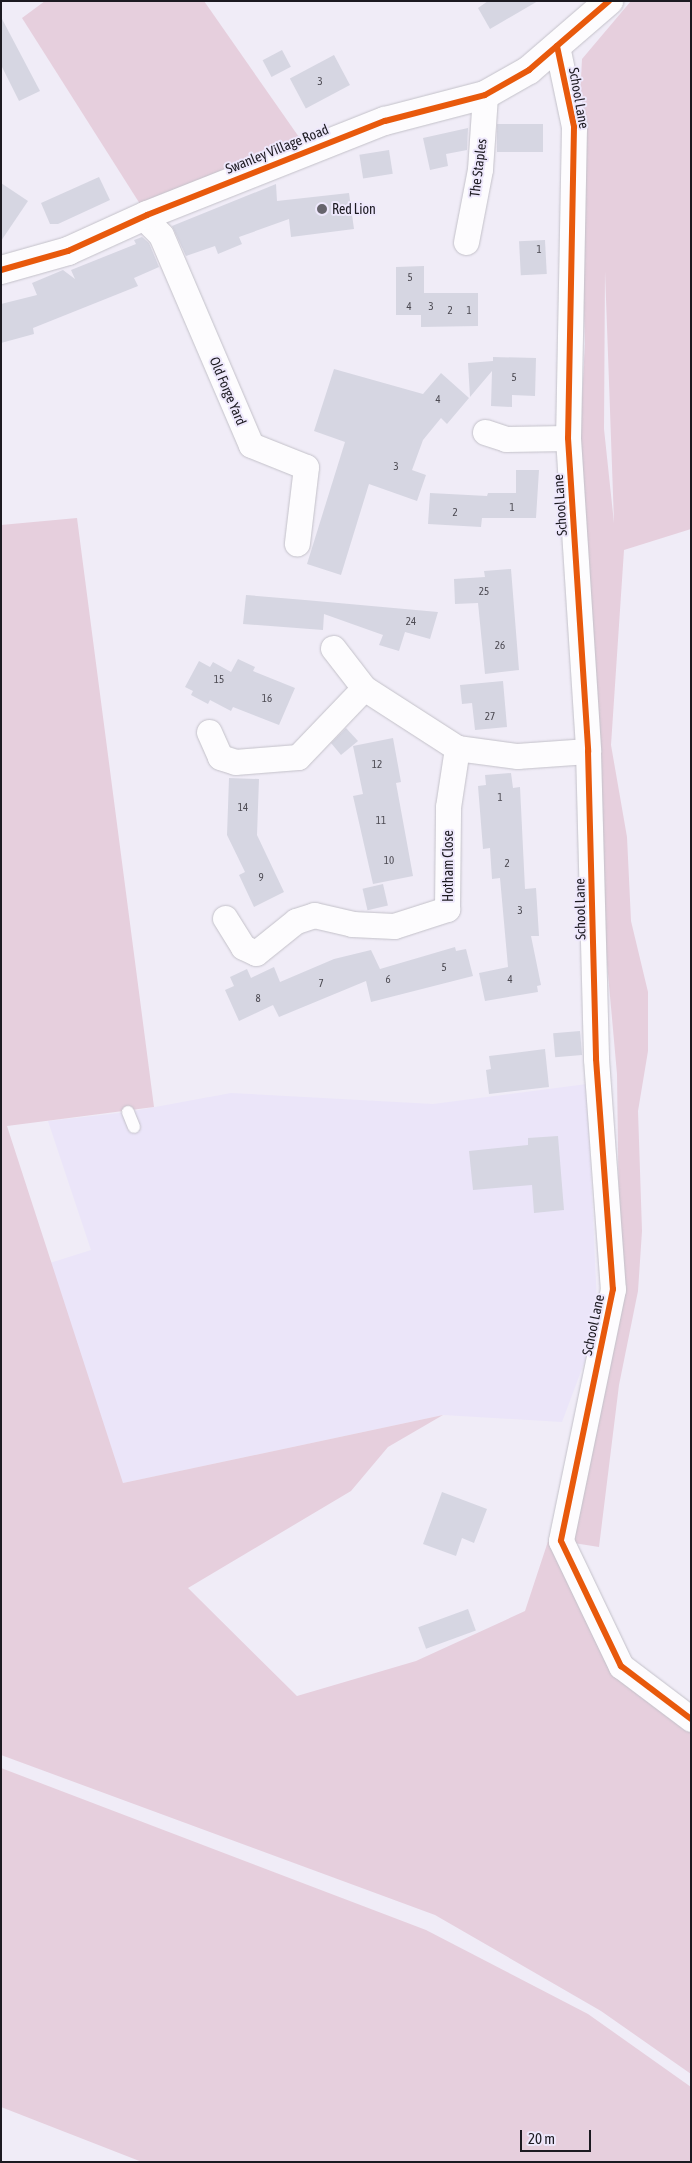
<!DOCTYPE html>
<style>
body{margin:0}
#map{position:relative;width:692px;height:2163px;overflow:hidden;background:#f0ecf7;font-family:"Asap Condensed",sans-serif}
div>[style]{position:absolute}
.built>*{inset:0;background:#ebe5f9}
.green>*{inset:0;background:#e6cfdd}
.building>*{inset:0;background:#d6d6e2;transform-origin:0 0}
.roads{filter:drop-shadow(0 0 1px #c3c1c9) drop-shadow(0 0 1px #c3c1c9)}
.lane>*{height:12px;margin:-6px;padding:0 6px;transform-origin:6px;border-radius:6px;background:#fdfcfe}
.street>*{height:25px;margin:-12.5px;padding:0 12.5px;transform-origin:12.5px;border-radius:12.5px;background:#fdfcfe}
.secondary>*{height:28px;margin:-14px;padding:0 14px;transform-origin:14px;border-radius:14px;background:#fdfcfe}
.cycleway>*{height:6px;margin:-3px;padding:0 3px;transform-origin:3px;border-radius:3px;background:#e8590c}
.dots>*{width:14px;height:14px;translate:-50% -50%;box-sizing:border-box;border:2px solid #eee8fc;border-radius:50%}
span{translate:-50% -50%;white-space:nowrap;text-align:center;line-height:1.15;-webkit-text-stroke:4px #eee8fc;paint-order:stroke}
.number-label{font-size:11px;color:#4c4a52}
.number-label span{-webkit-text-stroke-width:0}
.street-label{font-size:14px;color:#1c1a21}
.poi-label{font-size:14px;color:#1c1a21}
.left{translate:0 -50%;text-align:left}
.frame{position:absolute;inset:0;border:2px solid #1c1a21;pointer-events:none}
.scale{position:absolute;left:520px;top:2130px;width:71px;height:22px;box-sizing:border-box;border:2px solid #1c1a21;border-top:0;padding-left:6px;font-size:15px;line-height:18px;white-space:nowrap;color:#1c1a21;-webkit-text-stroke:4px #eee8fc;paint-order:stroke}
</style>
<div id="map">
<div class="built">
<div style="clip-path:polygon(587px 1084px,598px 1326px,562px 1422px,443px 1415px,123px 1483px,50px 1263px,91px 1250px,48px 1121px,128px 1112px,231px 1093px,433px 1104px)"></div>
</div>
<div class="green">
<div style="clip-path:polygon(45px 1px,204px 1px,308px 150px,147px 215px,22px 18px)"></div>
<div style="clip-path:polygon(evenodd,631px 1px,691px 1px,691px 529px,624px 550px,611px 745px,627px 837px,631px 921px,648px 992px,648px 1051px,638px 1111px,642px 1231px,638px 1291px,619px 1385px,599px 1547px,561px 1541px,621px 1666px,691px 1719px,691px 2074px,601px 2011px,435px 1915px,1px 1755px,1px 525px,77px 518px,154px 1107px,7px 1126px,123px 1483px,443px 1415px,388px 1447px,351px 1491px,188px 1588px,297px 1696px,416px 1661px,525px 1611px,596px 1396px,620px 1295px,617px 1074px,588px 751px,579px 453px,585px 344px,578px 134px,582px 59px,631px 1px,605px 271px,614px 522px,614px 523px,604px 429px,605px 271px)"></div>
<div style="clip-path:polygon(1px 1768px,426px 1930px,588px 2014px,691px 2087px,691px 2162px,142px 2162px,1px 2107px)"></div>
</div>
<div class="building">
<div style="clip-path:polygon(488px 1px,538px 1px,490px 29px,478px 8px)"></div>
<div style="clip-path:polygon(1px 17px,40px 91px,19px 101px,1px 65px)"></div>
<div style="left:282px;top:50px;width:19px;height:22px;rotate:62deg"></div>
<div style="left:334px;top:55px;width:34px;height:50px;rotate:62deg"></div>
<div style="left:543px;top:124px;width:28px;height:46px;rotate:90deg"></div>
<div style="clip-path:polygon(468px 128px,467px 150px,446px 154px,448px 166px,430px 170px,423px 138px)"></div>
<div style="left:389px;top:150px;width:24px;height:30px;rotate:81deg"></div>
<div style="clip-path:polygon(99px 177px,110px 200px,58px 224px,50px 224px,41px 203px)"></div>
<div style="clip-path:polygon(1px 183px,28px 201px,1px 241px)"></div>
<div style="clip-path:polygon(276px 184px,277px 201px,349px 193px,354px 229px,291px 237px,289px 219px,239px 237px,242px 244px,218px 254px,215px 246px,186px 256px,172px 226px)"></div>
<div style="clip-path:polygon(142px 237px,149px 243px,159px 267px,134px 278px,138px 286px,33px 328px,34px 334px,1px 343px,1px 304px,37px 295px,32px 283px,63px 270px,75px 279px,71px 270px,136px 244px,134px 240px)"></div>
<div style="left:545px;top:240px;width:34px;height:26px;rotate:87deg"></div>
<div style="clip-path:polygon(424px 266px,424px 293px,478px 293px,478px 326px,421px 327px,421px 315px,396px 315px,396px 267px)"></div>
<div style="clip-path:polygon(493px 357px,536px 358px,535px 396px,512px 395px,512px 407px,491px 406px,492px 371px,470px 397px,468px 363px,493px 361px)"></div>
<div style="clip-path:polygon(334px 369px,423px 394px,441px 373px,469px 398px,447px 424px,441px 418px,423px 440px,412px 470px,426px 475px,417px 501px,369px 484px,341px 575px,307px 564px,345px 442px,314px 431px)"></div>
<div style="clip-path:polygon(516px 470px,539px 470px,536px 518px,482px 518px,481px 527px,428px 524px,430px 493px,487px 496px,488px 493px,516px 493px)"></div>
<div style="clip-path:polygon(511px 569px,519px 670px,485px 674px,478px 603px,455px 604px,454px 579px,485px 577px,484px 571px)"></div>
<div style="clip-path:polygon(246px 595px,305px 600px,438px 612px,430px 639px,405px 632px,399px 651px,379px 645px,383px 635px,324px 614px,323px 630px,243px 624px)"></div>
<div style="clip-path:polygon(238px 659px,255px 667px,253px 671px,295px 688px,279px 725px,233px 707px,231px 711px,210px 700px,208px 704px,191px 695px,193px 691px,185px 687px,199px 661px,210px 667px,213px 662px,231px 672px)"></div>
<div style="clip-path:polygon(503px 681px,507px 727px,475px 730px,472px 703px,462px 704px,460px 685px)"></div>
<div style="clip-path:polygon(346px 728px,358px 741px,341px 755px,331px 743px)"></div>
<div style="clip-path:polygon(393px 738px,401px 782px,396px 783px,413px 876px,373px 884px,353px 796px,363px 794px,353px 746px)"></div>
<div style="clip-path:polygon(511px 773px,513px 788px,520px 787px,525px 889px,536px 888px,539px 936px,531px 936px,541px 985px,537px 986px,538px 992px,485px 1001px,479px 973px,508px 967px,500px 878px,492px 879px,490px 848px,483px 849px,478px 786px,486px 785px,485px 775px)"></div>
<div style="clip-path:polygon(229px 778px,259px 779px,257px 835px,284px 892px,254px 907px,239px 875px,245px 872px,227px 835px)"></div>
<div style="left:383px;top:884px;width:22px;height:21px;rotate:77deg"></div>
<div style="clip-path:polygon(455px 947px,456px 951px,466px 949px,473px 976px,371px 1002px,366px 981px,279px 1017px,273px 1005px,239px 1021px,225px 990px,234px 986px,230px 977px,247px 969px,251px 978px,274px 967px,280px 982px,334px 959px,371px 950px,380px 969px)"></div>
<div style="left:580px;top:1031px;width:24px;height:27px;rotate:85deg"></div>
<div style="clip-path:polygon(545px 1049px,549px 1087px,489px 1094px,486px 1070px,491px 1069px,489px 1056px)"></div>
<div style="clip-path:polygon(558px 1136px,564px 1210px,534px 1213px,532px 1185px,473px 1190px,469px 1151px,528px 1145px,528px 1138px)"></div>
<div style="clip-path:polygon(442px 1492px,487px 1509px,474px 1543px,462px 1538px,456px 1556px,423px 1544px)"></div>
<div style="left:468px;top:1609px;width:23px;height:53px;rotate:70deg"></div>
</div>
<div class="roads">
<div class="lane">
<div style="left:128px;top:1112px;width:16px;rotate:68deg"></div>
</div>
<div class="street">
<div style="left:557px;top:46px;width:83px;rotate:78.1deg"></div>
<div style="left:574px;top:127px;width:311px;rotate:91.1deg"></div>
<div style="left:568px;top:438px;width:314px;rotate:86.3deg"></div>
<div style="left:588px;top:751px;width:308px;rotate:88.5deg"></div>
<div style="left:596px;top:1059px;width:231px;rotate:85.8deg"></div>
<div style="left:613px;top:1289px;width:257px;rotate:101.7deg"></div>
<div style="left:561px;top:1541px;width:139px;rotate:64.4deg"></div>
<div style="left:621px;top:1666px;width:88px;rotate:37.1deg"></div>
<div style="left:143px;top:217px;width:25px;rotate:45deg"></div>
<div style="left:161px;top:235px;width:228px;rotate:66.8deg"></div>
<div style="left:251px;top:445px;width:59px;rotate:21.8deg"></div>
<div style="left:306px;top:467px;width:77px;rotate:96.8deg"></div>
<div style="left:466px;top:242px;width:74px;rotate:-79.1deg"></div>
<div style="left:480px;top:169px;width:74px;rotate:-86.1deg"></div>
<div style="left:485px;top:432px;width:22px;rotate:18deg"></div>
<div style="left:506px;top:439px;width:62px;rotate:-0.9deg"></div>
<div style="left:333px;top:648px;width:51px;rotate:52.2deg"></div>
<div style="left:364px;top:688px;width:111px;rotate:32.8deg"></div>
<div style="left:457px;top:748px;width:61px;rotate:7.6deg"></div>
<div style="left:517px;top:756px;width:71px;rotate:-4deg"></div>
<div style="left:209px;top:732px;width:27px;rotate:66deg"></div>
<div style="left:220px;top:757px;width:16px;rotate:18deg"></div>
<div style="left:235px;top:762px;width:63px;rotate:-4.5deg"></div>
<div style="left:298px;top:757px;width:95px;rotate:-46.3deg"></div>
<div style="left:225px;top:918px;width:34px;rotate:58deg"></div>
<div style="left:243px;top:947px;width:14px;rotate:25deg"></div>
<div style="left:256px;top:953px;width:51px;rotate:-38.7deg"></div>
<div style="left:296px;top:921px;width:19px;rotate:-18deg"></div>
<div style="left:314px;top:915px;width:39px;rotate:13deg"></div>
<div style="left:352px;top:924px;width:42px;rotate:2.7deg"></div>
<div style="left:394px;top:926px;width:56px;rotate:-17.8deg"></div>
<div style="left:447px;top:909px;width:102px;rotate:-89.4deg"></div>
<div style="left:448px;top:807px;width:60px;rotate:-81.3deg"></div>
</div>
<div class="secondary">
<div style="left:1px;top:270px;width:70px;rotate:-15.8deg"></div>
<div style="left:68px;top:251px;width:87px;rotate:-24.5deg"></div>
<div style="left:147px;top:215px;width:256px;rotate:-21.6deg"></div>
<div style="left:385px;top:121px;width:103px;rotate:-14.6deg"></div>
<div style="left:485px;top:95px;width:51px;rotate:-29.6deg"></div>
<div style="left:529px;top:70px;width:106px;rotate:-40.8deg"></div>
</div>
</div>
<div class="cycleway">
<div style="left:557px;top:46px;width:83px;rotate:78.1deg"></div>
<div style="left:574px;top:127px;width:311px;rotate:91.1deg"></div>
<div style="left:568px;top:438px;width:314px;rotate:86.3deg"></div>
<div style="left:588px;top:751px;width:308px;rotate:88.5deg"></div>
<div style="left:596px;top:1059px;width:231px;rotate:85.8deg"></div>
<div style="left:613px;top:1289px;width:257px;rotate:101.7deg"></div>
<div style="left:561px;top:1541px;width:139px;rotate:64.4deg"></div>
<div style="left:621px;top:1666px;width:88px;rotate:37.1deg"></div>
<div style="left:1px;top:270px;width:70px;rotate:-15.8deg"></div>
<div style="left:68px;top:251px;width:87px;rotate:-24.5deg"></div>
<div style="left:147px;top:215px;width:256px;rotate:-21.6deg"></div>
<div style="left:385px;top:121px;width:103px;rotate:-14.6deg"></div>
<div style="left:485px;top:95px;width:51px;rotate:-29.6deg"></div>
<div style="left:529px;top:70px;width:106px;rotate:-40.8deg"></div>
</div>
<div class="dots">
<div style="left:322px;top:209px;background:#66646c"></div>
</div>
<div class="number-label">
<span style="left:320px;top:81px">3</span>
<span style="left:539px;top:249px">1</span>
<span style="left:410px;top:277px">5</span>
<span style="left:409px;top:306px">4</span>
<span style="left:431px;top:306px">3</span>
<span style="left:450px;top:310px">2</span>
<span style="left:469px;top:310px">1</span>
<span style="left:514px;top:377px">5</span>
<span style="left:438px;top:399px">4</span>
<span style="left:396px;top:466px">3</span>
<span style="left:512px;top:507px">1</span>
<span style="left:455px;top:512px">2</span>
<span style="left:484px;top:591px">25</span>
<span style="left:411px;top:621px">24</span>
<span style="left:500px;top:645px">26</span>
<span style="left:219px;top:679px">15</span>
<span style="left:267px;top:698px">16</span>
<span style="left:490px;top:716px">27</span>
<span style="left:377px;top:764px">12</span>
<span style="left:500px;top:797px">1</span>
<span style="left:243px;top:807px">14</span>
<span style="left:381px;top:820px">11</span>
<span style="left:389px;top:860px">10</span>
<span style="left:507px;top:863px">2</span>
<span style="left:261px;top:877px">9</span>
<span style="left:520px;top:910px">3</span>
<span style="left:444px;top:967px">5</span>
<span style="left:388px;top:979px">6</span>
<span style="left:510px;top:979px">4</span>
<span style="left:321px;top:983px">7</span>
<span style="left:258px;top:998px">8</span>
</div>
<div class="street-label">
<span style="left:579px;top:98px;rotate:80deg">School Lane</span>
<span style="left:277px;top:149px;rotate:-22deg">Swanley Village Road</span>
<span style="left:478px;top:168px;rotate:-83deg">The Staples</span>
<span style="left:228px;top:391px;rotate:67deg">Old Forge Yard</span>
<span style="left:560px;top:505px;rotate:-94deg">School Lane</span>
<span style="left:448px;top:866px;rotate:-90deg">Hotham Close</span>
<span style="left:580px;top:909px;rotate:-91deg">School Lane</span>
<span style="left:593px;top:1325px;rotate:-78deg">School Lane</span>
</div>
<div class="poi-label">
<span class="left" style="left:332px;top:209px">Red Lion</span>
</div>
<div class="frame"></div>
<div class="scale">20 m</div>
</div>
